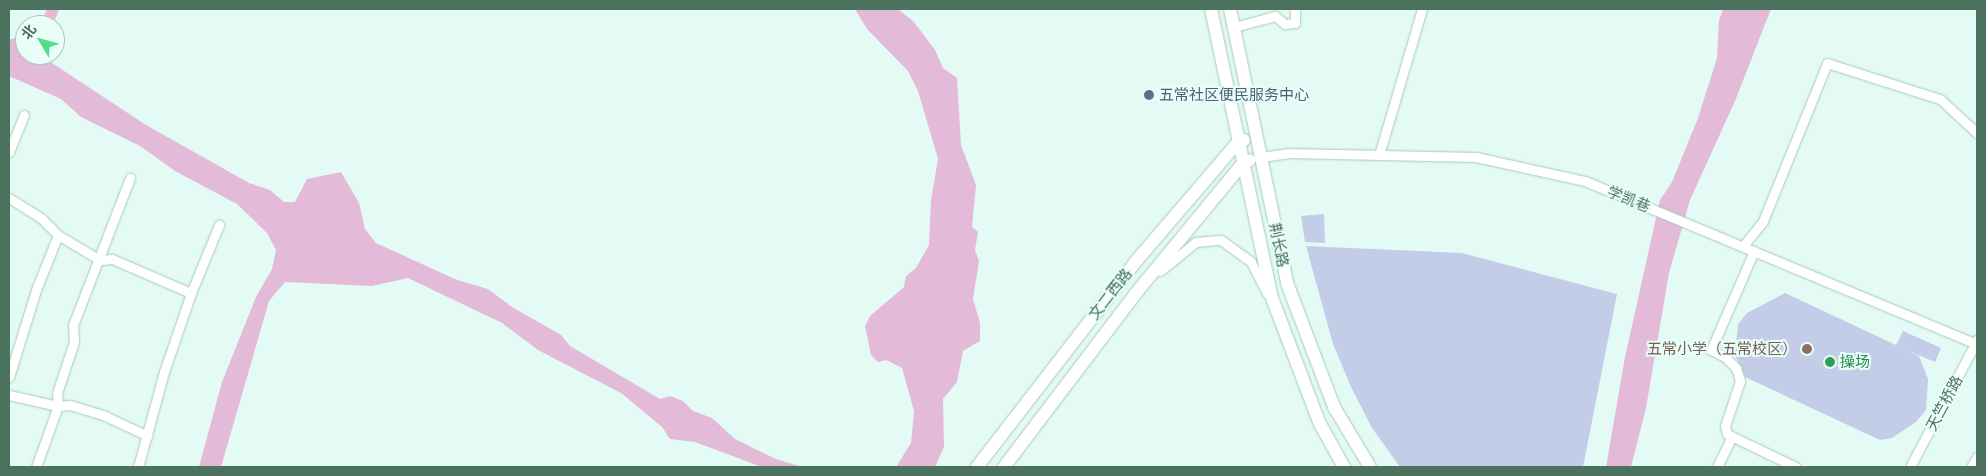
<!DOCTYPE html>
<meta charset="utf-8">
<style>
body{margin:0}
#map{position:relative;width:1986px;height:476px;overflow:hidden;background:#e4fbf5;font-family:Mulish,"Noto Sans SC",sans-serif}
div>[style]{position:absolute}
.green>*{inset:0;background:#c4cde8}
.water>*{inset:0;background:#e3bad7}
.roads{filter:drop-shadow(0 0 1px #a9c9bc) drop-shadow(0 0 1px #a9c9bc)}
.street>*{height:9px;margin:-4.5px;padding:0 4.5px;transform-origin:4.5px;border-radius:4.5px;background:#fff}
.secondary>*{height:12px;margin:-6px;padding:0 6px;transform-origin:6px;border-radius:6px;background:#fff}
.dots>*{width:14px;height:14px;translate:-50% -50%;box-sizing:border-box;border:2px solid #eafef9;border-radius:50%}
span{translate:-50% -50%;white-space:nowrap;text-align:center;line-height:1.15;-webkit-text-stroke:4px #eafef9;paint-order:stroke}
.service-label{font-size:15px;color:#4e5e75}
.left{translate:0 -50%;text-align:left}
.street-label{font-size:15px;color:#4b725f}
.education-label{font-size:15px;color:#785e54}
.right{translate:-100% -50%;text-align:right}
.leisure-label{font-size:15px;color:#27864d}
.frame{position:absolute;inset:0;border:10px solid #4b725f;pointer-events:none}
.north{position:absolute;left:15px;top:15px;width:50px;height:50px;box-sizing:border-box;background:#eafef9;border:1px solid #aac6bb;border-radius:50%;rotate:307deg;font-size:14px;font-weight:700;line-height:20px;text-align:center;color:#4b725f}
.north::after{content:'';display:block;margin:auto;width:18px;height:22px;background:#50df84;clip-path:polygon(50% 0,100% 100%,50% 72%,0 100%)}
</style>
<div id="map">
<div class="green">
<div style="clip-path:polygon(1324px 214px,1325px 243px,1305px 242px,1301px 216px)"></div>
<div style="clip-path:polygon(1306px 246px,1462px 253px,1617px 294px,1583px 467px,1400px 467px,1372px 428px,1351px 387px,1333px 344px)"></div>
<div style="clip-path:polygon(1785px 293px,1896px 345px,1903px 331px,1941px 348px,1935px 362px,1904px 349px,1919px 356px,1928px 379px,1926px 410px,1916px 422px,1892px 438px,1880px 440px,1745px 377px,1735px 355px,1738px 324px,1747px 313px)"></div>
</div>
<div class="water">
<div style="clip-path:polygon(47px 9px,59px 9px,53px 25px,40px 25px)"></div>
<div style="clip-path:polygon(855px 9px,898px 9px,914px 22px,935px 50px,943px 68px,957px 78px,961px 145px,976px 185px,972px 227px,978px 232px,975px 250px,979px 261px,973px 299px,980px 323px,980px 341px,963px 351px,957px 382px,943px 399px,944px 447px,935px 467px,896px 467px,911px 443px,914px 411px,902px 368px,886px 360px,878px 362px,871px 355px,865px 326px,870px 316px,904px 287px,906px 276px,916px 268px,929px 245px,931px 200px,938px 159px,918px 91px,908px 71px,867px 29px)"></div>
<div style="clip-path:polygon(1723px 9px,1771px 9px,1735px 101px,1690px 200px,1669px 273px,1646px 408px,1631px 467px,1606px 467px,1625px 357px,1660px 200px,1672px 182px,1698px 118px,1717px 58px,1719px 20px)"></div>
<div style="clip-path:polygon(20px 36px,25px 38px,25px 55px,48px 55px,49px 61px,146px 125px,249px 183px,270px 190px,284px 202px,295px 202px,307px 179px,341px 172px,359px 203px,365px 229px,376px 243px,457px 280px,488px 289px,512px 307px,561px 335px,570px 346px,660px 399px,670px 396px,683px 401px,693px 411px,712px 418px,735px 439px,776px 459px,802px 467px,762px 467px,695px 442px,670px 439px,662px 427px,621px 393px,538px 350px,502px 323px,408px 278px,372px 286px,285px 282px,269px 301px,221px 467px,199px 467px,222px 382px,256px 297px,272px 269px,276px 250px,267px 233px,237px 204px,175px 171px,140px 146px,81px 117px,61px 99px,9px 76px,9px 40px)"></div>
</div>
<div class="roads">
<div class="street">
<div style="left:1234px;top:27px;width:42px;rotate:-15deg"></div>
<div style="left:1275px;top:16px;width:13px;rotate:39deg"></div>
<div style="left:1285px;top:24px;width:10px;rotate:-6deg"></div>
<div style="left:1295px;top:23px;width:14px;rotate:-90deg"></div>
<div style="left:9px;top:152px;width:40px;rotate:-68deg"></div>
<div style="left:1379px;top:155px;width:152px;rotate:-73.6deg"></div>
<div style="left:1261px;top:157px;width:27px;rotate:-8deg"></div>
<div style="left:1288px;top:153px;width:188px;rotate:1.2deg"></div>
<div style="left:1476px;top:157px;width:112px;rotate:12.4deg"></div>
<div style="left:1585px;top:181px;width:425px;rotate:22.6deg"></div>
<div style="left:9px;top:198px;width:38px;rotate:32deg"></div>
<div style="left:41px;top:218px;width:24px;rotate:45deg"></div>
<div style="left:58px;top:235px;width:59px;rotate:111.8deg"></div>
<div style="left:36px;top:290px;width:91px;rotate:107.2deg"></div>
<div style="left:58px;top:235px;width:49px;rotate:30.8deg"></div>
<div style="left:100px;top:260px;width:12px;rotate:-5deg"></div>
<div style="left:112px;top:259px;width:86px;rotate:23.3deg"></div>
<div style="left:1743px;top:246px;width:32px;rotate:-51deg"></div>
<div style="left:1763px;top:221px;width:170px;rotate:-67.9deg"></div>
<div style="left:1827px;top:63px;width:119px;rotate:17.7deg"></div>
<div style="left:1940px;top:99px;width:50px;rotate:42.6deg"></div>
<div style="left:1754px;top:251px;width:108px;rotate:113.5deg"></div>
<div style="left:1711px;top:350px;width:16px;rotate:27deg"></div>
<div style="left:1725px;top:357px;width:16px;rotate:45deg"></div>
<div style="left:1736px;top:368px;width:14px;rotate:73deg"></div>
<div style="left:1740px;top:381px;width:47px;rotate:108.4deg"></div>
<div style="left:1725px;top:426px;width:8px;rotate:76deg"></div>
<div style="left:1727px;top:434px;width:76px;rotate:25.6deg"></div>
<div style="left:1160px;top:271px;width:46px;rotate:-38.9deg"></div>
<div style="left:1196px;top:242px;width:25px;rotate:-5deg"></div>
<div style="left:1221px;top:240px;width:37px;rotate:36deg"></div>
<div style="left:1251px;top:262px;width:35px;rotate:63deg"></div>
<div style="left:9px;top:395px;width:50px;rotate:12.7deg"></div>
<div style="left:58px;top:406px;width:12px;rotate:-5deg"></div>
<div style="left:70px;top:405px;width:37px;rotate:17deg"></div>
<div style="left:105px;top:416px;width:47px;rotate:24.9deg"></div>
<div style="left:36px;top:467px;width:65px;rotate:-70.2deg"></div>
<div style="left:58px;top:406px;width:13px;rotate:-94deg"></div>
<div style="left:57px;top:393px;width:54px;rotate:-71.6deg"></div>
<div style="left:74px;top:342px;width:17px;rotate:-93deg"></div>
<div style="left:73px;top:325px;width:158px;rotate:-68.8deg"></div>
<div style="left:138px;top:467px;width:98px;rotate:-74.7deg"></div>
<div style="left:164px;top:372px;width:83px;rotate:-71.1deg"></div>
<div style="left:191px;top:293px;width:74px;rotate:-67.6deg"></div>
<div style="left:1717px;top:467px;width:34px;rotate:-64deg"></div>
<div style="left:1910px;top:467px;width:144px;rotate:-62.2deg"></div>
<div style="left:1971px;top:467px;width:12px;rotate:-59deg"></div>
</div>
<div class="secondary">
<div style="left:1211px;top:9px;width:295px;rotate:78.1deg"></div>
<div style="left:1272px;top:298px;width:133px;rotate:69.2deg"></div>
<div style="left:1319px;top:422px;width:51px;rotate:60.9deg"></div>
<div style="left:1230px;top:9px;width:280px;rotate:78.2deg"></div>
<div style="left:1287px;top:283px;width:133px;rotate:69.2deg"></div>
<div style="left:1334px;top:407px;width:70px;rotate:59deg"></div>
<div style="left:977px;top:467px;width:262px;rotate:-52.3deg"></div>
<div style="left:1137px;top:260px;width:157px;rotate:-49.4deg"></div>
<div style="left:1239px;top:141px;width:5px;rotate:-11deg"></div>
<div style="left:1004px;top:467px;width:218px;rotate:-52.8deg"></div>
<div style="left:1136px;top:293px;width:170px;rotate:-50.5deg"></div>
<div style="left:1244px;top:162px;width:6px;rotate:-18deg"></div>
</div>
</div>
<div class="dots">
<div style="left:1149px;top:95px;background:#5c6f8a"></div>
<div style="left:1807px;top:349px;background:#8d6e63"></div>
<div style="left:1830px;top:362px;background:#2e9e5b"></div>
</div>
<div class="service-label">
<span class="left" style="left:1159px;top:95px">五常社区便民服务中心</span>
</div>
<div class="street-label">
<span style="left:1629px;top:199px;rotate:22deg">学凯巷</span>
<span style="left:1279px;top:245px;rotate:78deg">荆长路</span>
<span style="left:1110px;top:294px;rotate:-52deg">文二西路</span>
<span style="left:1944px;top:403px;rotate:-62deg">天竺桥路</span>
</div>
<div class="education-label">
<span class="right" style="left:1797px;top:349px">五常小学（五常校区）</span>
</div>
<div class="leisure-label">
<span class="left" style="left:1840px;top:362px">操场</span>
</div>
<div class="frame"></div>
<div class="north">北</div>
</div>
